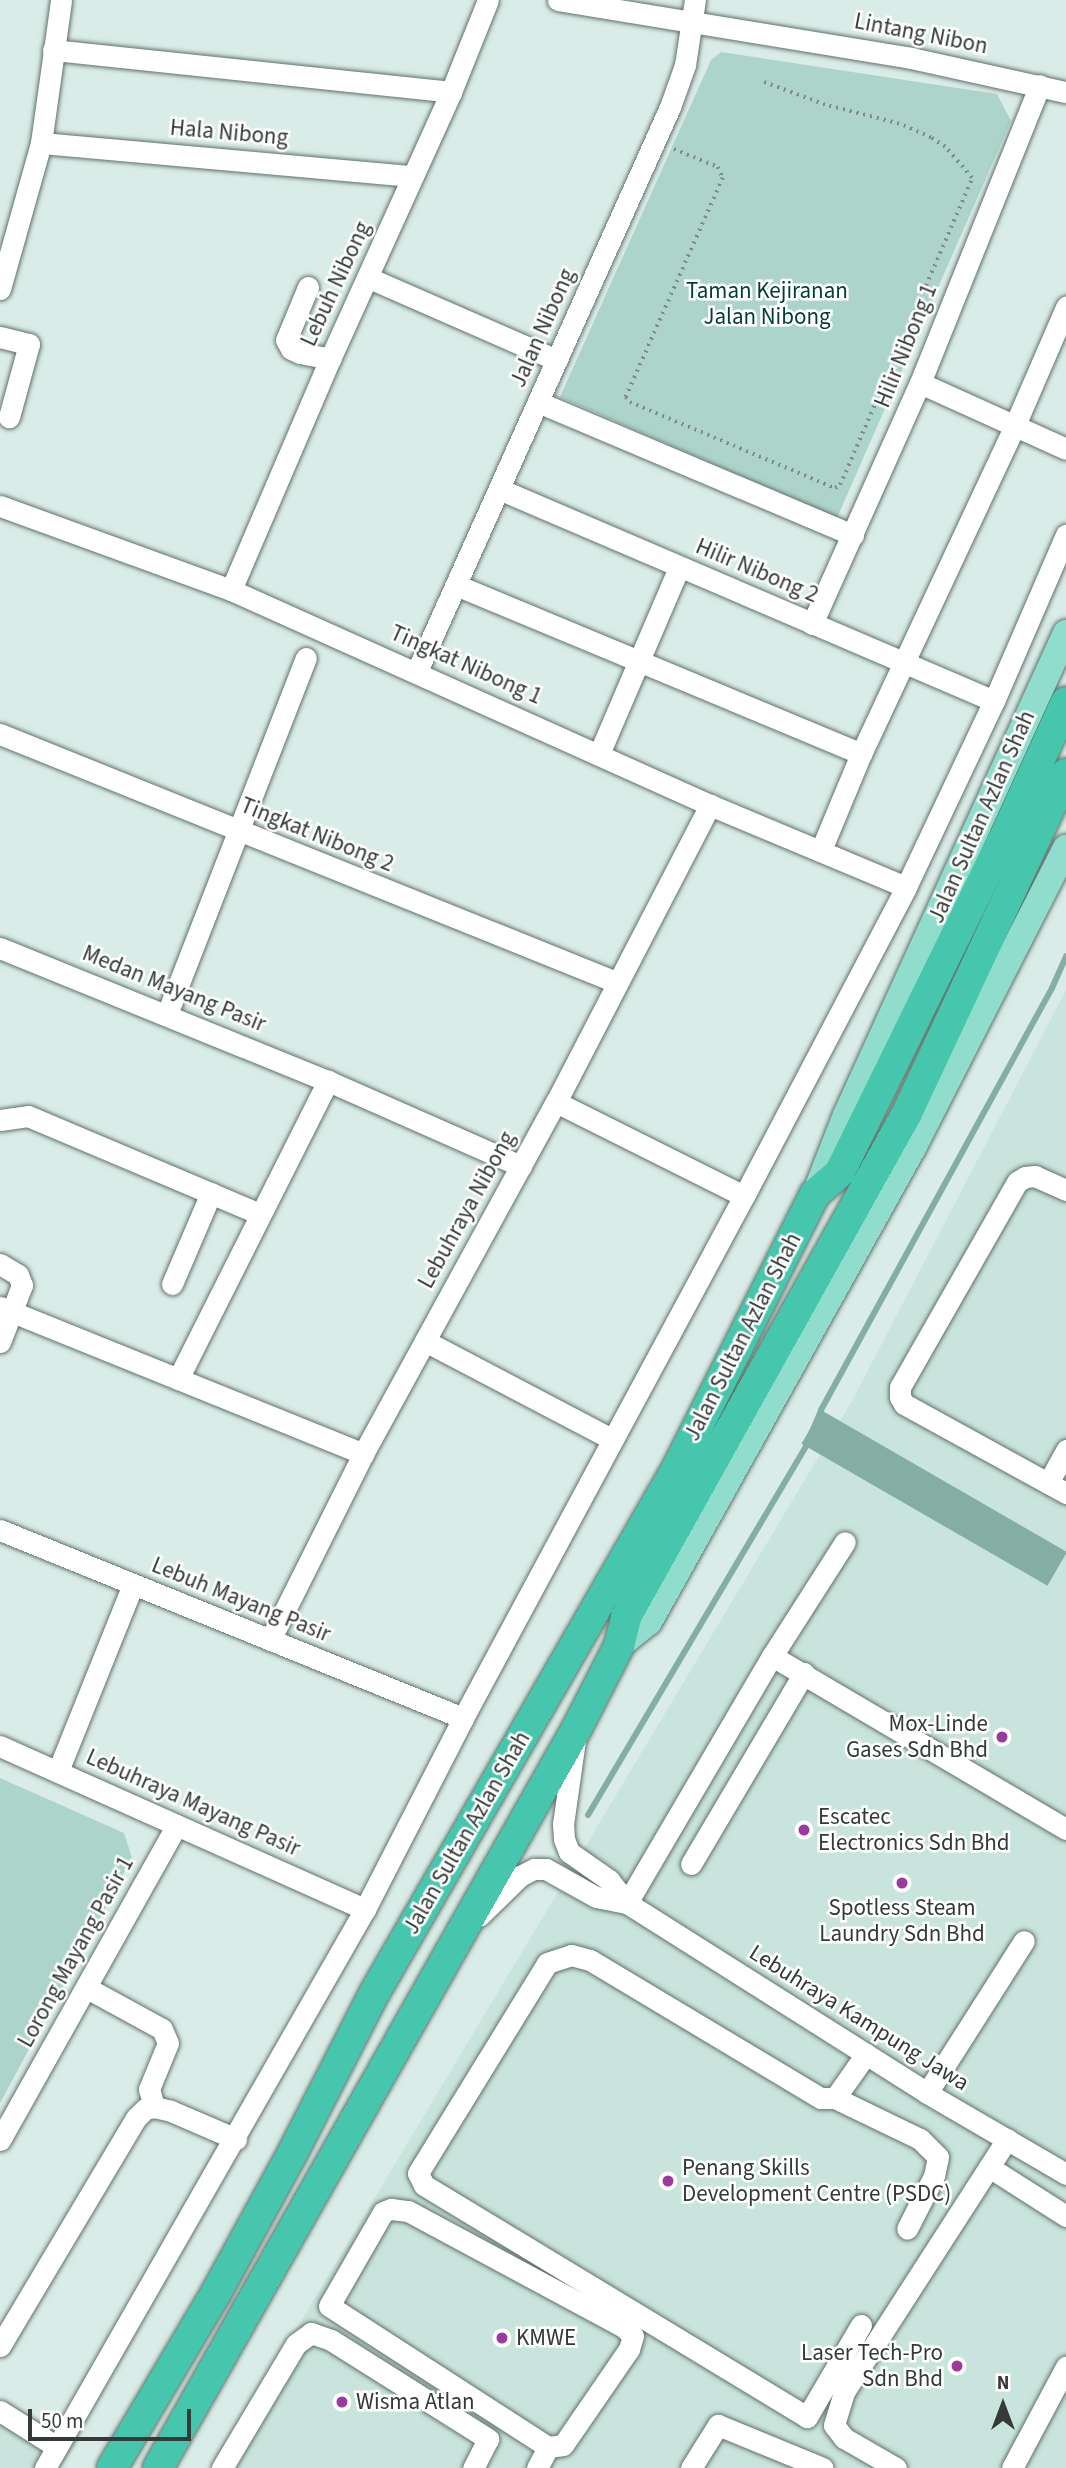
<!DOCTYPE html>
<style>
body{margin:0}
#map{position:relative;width:1066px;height:2468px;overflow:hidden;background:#daece7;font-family:"Source Sans 3",sans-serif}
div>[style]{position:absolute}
.built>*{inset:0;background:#c9e4dc}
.green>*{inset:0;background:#add4ca}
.water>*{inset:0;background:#85aea3;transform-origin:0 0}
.stream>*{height:6px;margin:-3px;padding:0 3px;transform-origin:3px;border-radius:3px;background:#85aea3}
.path>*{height:3.5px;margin-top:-1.75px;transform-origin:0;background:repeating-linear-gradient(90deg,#7f8b87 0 2px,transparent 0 7px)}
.roads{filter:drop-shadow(0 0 2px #61716c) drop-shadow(0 0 2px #61716c)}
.minor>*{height:21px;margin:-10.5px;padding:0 10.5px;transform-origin:10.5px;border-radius:10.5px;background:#fff}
.major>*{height:26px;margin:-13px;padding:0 13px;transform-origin:13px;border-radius:13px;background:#90ddcd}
.highway>*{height:30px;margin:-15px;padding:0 15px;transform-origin:15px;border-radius:15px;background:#46c6ac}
.dots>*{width:19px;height:19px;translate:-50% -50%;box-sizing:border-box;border:4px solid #fff;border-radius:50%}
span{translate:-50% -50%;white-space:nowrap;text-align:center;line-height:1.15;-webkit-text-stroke:5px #fff;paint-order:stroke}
.street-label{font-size:23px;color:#333a38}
.park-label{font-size:23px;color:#003d32}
.poi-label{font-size:23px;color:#333a38}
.right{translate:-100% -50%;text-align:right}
.left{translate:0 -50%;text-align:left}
.north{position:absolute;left:968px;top:2370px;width:70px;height:70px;-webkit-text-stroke:5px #fff;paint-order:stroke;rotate:0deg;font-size:19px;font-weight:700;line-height:28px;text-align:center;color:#333a38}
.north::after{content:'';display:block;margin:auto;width:24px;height:32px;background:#333a38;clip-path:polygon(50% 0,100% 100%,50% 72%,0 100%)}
.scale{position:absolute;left:28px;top:2409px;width:163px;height:32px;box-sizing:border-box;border:4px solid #333a38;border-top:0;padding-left:9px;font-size:21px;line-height:24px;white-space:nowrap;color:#333a38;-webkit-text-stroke:5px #fff;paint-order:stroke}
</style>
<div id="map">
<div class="built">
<div style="clip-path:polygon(1066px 990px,1066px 2468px,213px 2468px,852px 1401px)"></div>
<div style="clip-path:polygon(0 2400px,78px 2442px,60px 2468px,0 2468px)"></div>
</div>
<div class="green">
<div style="clip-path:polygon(721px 52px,997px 94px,1011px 121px,837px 518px,560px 397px,711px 60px)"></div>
<div style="clip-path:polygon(0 1778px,124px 1833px,132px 1858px,0 2103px)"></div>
</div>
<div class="water">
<div style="left:821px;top:1410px;width:284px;height:39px;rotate:30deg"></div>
</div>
<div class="stream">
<div style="left:588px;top:1815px;width:429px;rotate:-59.4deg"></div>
<div style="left:806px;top:1446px;width:39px;rotate:-67deg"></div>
<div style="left:821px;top:1410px;width:481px;rotate:-61.3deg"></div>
<div style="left:1052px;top:988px;width:35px;rotate:-66deg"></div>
</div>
<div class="path">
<div style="left:674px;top:149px;width:48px;rotate:22.2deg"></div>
<div style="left:718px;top:167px;width:12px;rotate:66deg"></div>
<div style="left:723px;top:178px;width:240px;rotate:113.9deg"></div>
<div style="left:626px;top:397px;width:6px;rotate:51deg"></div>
<div style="left:630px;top:402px;width:222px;rotate:22.8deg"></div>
<div style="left:835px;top:488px;width:6px;rotate:-31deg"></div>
<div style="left:840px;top:485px;width:334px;rotate:-66.7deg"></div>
<div style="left:972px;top:178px;width:41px;rotate:-131.1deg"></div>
<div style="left:945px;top:147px;width:17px;rotate:-147deg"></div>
<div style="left:931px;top:138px;width:35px;rotate:-156deg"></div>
<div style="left:899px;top:124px;width:76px;rotate:-165.6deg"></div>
<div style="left:825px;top:105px;width:69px;rotate:-159.7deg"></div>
</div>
<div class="roads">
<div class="minor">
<div style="left:558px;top:0;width:358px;rotate:9.3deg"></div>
<div style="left:911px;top:58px;width:159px;rotate:12.4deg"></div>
<div style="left:53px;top:50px;width:400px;rotate:6deg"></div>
<div style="left:41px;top:143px;width:373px;rotate:5.1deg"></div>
<div style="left:369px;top:278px;width:205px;rotate:23.6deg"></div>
<div style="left:308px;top:287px;width:57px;rotate:112.5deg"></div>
<div style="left:286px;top:340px;width:10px;rotate:61deg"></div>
<div style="left:291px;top:349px;width:10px;rotate:24deg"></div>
<div style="left:300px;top:353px;width:31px;rotate:11deg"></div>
<div style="left:0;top:289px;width:152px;rotate:-74.3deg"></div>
<div style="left:41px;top:143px;width:144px;rotate:-82deg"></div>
<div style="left:0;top:337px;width:30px;rotate:14deg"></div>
<div style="left:29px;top:344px;width:76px;rotate:105.3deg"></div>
<div style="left:920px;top:383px;width:160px;rotate:24.3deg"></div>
<div style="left:538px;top:402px;width:342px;rotate:22.9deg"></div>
<div style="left:499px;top:489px;width:538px;rotate:23.18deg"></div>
<div style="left:0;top:506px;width:246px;rotate:20deg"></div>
<div style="left:231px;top:590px;width:525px;rotate:24.17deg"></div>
<div style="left:710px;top:805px;width:212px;rotate:22.7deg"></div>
<div style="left:456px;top:585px;width:439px;rotate:22.6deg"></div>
<div style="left:231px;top:590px;width:251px;rotate:-66.8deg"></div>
<div style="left:330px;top:359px;width:293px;rotate:-65.6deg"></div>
<div style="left:451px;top:92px;width:99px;rotate:-68.1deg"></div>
<div style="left:812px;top:624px;width:264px;rotate:-65.9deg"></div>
<div style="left:920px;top:383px;width:321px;rotate:-68.1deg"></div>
<div style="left:417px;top:671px;width:618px;rotate:-65.84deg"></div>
<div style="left:670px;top:107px;width:45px;rotate:-70.3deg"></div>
<div style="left:685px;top:65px;width:66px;rotate:-81.3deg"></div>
<div style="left:0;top:734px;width:664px;rotate:21.93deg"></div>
<div style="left:599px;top:754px;width:203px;rotate:-66.8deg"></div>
<div style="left:821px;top:850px;width:104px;rotate:-67.4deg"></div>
<div style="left:861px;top:754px;width:363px;rotate:-64.9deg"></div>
<div style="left:1015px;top:425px;width:129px;rotate:-66.6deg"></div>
<div style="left:0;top:948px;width:354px;rotate:22.1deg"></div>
<div style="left:328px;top:1081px;width:211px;rotate:23.8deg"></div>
<div style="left:167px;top:1014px;width:382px;rotate:-68.7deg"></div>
<div style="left:556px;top:1102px;width:210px;rotate:26.6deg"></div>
<div style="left:0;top:1120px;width:28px;rotate:-8deg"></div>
<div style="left:28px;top:1116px;width:252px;rotate:22.9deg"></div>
<div style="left:1066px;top:1190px;width:34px;rotate:-156deg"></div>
<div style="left:1035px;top:1176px;width:10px;rotate:174deg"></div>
<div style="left:1025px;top:1177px;width:9px;rotate:148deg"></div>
<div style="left:1017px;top:1182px;width:236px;rotate:119.7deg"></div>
<div style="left:900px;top:1387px;width:10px;rotate:90deg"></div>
<div style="left:900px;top:1397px;width:8px;rotate:60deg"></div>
<div style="left:904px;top:1404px;width:185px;rotate:28.8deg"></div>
<div style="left:0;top:1264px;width:21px;rotate:31deg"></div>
<div style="left:18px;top:1275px;width:11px;rotate:68deg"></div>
<div style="left:22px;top:1285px;width:61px;rotate:111.1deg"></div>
<div style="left:172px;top:1284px;width:99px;rotate:-66.8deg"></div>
<div style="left:0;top:1307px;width:392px;rotate:22deg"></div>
<div style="left:425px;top:1341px;width:211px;rotate:27.7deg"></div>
<div style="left:178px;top:1379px;width:334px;rotate:-63.3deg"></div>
<div style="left:1048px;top:1483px;width:38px;rotate:-61deg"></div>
<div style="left:0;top:1530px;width:500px;rotate:22.1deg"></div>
<div style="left:270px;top:1640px;width:208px;rotate:-63.4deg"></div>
<div style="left:363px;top:1454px;width:401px;rotate:-61.3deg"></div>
<div style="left:556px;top:1102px;width:335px;rotate:-62.6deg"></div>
<div style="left:772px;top:1656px;width:341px;rotate:30.5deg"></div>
<div style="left:575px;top:1740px;width:85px;rotate:98.1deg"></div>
<div style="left:563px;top:1824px;width:15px;rotate:86deg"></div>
<div style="left:564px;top:1839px;width:14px;rotate:69deg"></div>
<div style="left:569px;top:1852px;width:49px;rotate:35deg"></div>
<div style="left:609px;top:1880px;width:29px;rotate:52deg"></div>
<div style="left:627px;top:1903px;width:355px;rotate:32.3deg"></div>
<div style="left:927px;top:2093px;width:161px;rotate:30.2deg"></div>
<div style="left:0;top:1746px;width:400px;rotate:24.1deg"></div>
<div style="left:58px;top:1771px;width:201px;rotate:-68.1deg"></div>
<div style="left:691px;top:1864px;width:222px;rotate:-59.4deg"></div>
<div style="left:627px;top:1903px;width:286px;rotate:-59.6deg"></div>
<div style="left:772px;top:1656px;width:135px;rotate:-57.4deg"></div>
<div style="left:479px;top:1916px;width:57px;rotate:-44.3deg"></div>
<div style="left:520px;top:1876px;width:16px;rotate:-27deg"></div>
<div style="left:534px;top:1869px;width:12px"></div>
<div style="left:546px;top:1869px;width:57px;rotate:29.2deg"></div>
<div style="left:596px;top:1897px;width:32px;rotate:11deg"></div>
<div style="left:87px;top:1988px;width:85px;rotate:28.7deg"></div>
<div style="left:162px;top:2029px;width:15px;rotate:67deg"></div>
<div style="left:168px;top:2043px;width:50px;rotate:112.4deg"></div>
<div style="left:149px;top:2089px;width:19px;rotate:74deg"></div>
<div style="left:927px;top:2093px;width:180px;rotate:-57.5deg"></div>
<div style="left:835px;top:2098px;width:94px;rotate:25.8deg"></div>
<div style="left:920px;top:2139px;width:25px;rotate:45deg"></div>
<div style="left:938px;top:2157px;width:19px;rotate:102deg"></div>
<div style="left:934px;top:2176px;width:59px;rotate:117deg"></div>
<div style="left:0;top:2140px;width:361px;rotate:-60.7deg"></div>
<div style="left:989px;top:2167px;width:91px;rotate:32.5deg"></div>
<div style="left:391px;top:2209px;width:17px;rotate:7deg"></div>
<div style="left:408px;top:2211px;width:247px;rotate:28.3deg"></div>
<div style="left:625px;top:2328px;width:11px;rotate:45deg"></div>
<div style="left:633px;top:2336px;width:14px;rotate:107deg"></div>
<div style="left:629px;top:2349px;width:116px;rotate:124.5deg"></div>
<div style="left:563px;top:2445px;width:15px;rotate:172deg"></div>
<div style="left:548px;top:2447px;width:260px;rotate:-147.2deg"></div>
<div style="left:329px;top:2306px;width:108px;rotate:-60.1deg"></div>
<div style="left:383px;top:2212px;width:9px;rotate:-21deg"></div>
<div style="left:861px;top:2325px;width:107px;rotate:120.4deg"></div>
<div style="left:807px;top:2417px;width:448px;rotate:-148.8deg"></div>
<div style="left:424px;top:2185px;width:13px;rotate:-117deg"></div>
<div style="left:418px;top:2173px;width:246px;rotate:-58.4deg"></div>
<div style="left:547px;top:1963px;width:25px;rotate:-18deg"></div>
<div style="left:571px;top:1955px;width:20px;rotate:15deg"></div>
<div style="left:590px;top:1960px;width:269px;rotate:30.9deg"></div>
<div style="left:821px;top:2098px;width:14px"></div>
<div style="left:835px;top:2098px;width:54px;rotate:-54.8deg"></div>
<div style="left:0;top:2346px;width:265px;rotate:-59.2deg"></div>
<div style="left:136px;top:2118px;width:13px;rotate:-45deg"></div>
<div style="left:145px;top:2109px;width:9px;rotate:-13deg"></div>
<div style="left:154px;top:2107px;width:17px;rotate:13deg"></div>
<div style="left:171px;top:2111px;width:71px;rotate:23.3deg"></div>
<div style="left:0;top:2411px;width:67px;rotate:32.3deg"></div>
<div style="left:45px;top:2468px;width:644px;rotate:-60.21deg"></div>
<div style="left:365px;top:1909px;width:215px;rotate:-62.8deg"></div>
<div style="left:463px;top:1718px;width:593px;rotate:-61.71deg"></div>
<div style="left:744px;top:1196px;width:349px;rotate:-62.3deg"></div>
<div style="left:906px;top:887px;width:206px;rotate:-64.7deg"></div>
<div style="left:994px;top:701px;width:181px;rotate:-66.6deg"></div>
<div style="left:222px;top:2468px;width:144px;rotate:-59.2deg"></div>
<div style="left:296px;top:2344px;width:19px;rotate:-36deg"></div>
<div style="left:311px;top:2333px;width:21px;rotate:19deg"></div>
<div style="left:331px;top:2340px;width:186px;rotate:32.2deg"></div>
<div style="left:488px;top:2439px;width:33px;rotate:117deg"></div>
<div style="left:537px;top:2468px;width:24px;rotate:-62deg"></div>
<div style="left:691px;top:2468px;width:51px;rotate:-57.9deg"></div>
<div style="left:718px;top:2425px;width:113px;rotate:22.3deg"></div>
<div style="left:896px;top:2468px;width:60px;rotate:-150deg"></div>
<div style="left:844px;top:2438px;width:16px;rotate:-128deg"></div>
<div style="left:834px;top:2425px;width:34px;rotate:-73deg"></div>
<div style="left:844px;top:2392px;width:301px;rotate:-57.2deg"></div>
<div style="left:1012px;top:2468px;width:115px;rotate:-61.9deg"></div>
</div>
<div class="major">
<div style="left:815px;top:1194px;width:85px;rotate:-68.6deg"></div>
<div style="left:846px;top:1115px;width:530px;rotate:-65.47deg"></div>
<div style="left:619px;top:1646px;width:38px;rotate:-39deg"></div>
<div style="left:649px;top:1622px;width:543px;rotate:-60.88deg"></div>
<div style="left:913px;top:1148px;width:337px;rotate:-63deg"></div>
</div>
<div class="highway">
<div style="left:112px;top:2468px;width:206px;rotate:-59.3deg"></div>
<div style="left:217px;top:2291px;width:158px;rotate:-61.3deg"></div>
<div style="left:293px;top:2152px;width:180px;rotate:-62.9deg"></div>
<div style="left:375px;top:1992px;width:605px;rotate:-60.04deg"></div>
<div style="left:677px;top:1468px;width:307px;rotate:-63.3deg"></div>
<div style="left:815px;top:1194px;width:33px;rotate:-41deg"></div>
<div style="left:840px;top:1172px;width:368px;rotate:-63.9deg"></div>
<div style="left:1002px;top:842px;width:154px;rotate:-65.4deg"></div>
<div style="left:158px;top:2468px;width:850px;rotate:-60.48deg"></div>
<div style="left:577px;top:1728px;width:92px;rotate:-62.9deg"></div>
<div style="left:619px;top:1646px;width:30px;rotate:-76deg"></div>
<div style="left:626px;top:1617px;width:575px;rotate:-60.85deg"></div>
<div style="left:906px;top:1115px;width:377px;rotate:-64.9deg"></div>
</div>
</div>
<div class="dots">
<div style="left:1002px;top:1737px;background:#9c389e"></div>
<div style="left:804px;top:1830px;background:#9c389e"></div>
<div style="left:902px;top:1883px;background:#9c389e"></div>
<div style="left:668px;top:2181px;background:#9c389e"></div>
<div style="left:502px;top:2338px;background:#9c389e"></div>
<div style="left:957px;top:2366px;background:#9c389e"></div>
<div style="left:342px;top:2402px;background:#9c389e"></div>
</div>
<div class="street-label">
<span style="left:921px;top:34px;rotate:11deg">Lintang Nibon</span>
<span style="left:229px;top:133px;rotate:5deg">Hala Nibong</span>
<span style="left:336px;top:284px;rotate:-65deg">Lebuh Nibong</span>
<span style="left:543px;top:328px;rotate:-66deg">Jalan Nibong</span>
<span style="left:906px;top:346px;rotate:-68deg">Hilir Nibong 1</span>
<span style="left:757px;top:571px;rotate:23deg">Hilir Nibong 2</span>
<span style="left:466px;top:665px;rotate:24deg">Tingkat Nibong 1</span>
<span style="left:982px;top:817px;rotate:-66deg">Jalan Sultan Azlan Shah</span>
<span style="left:317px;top:835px;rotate:22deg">Tingkat Nibong 2</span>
<span style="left:174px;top:989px;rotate:22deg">Medan Mayang Pasir</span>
<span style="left:467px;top:1210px;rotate:-61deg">Lebuhraya Nibong</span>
<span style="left:743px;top:1337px;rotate:-63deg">Jalan Sultan Azlan Shah</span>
<span style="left:241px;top:1600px;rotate:22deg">Lebuh Mayang Pasir</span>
<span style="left:193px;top:1803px;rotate:24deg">Lebuhraya Mayang Pasir</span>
<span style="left:467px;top:1833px;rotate:-60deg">Jalan Sultan Azlan Shah</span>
<span style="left:76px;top:1952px;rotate:-61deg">Lorong Mayang Pasir 1</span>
<span style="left:859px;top:2018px;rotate:32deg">Lebuhraya Kampung Jawa</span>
</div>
<div class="park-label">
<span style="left:767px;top:304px">Taman Kejiranan<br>Jalan Nibong</span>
</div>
<div class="poi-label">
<span class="right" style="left:988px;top:1737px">Mox-Linde<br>Gases Sdn Bhd</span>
<span class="left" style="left:818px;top:1830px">Escatec<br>Electronics Sdn Bhd</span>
<span style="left:902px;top:1921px">Spotless Steam<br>Laundry Sdn Bhd</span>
<span class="left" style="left:682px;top:2181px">Penang Skills<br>Development Centre (PSDC)</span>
<span class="left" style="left:516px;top:2338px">KMWE</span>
<span class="right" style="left:943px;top:2366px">Laser Tech-Pro<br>Sdn Bhd</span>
<span class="left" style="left:356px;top:2402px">Wisma Atlan</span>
</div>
<div class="north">N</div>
<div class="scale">50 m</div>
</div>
